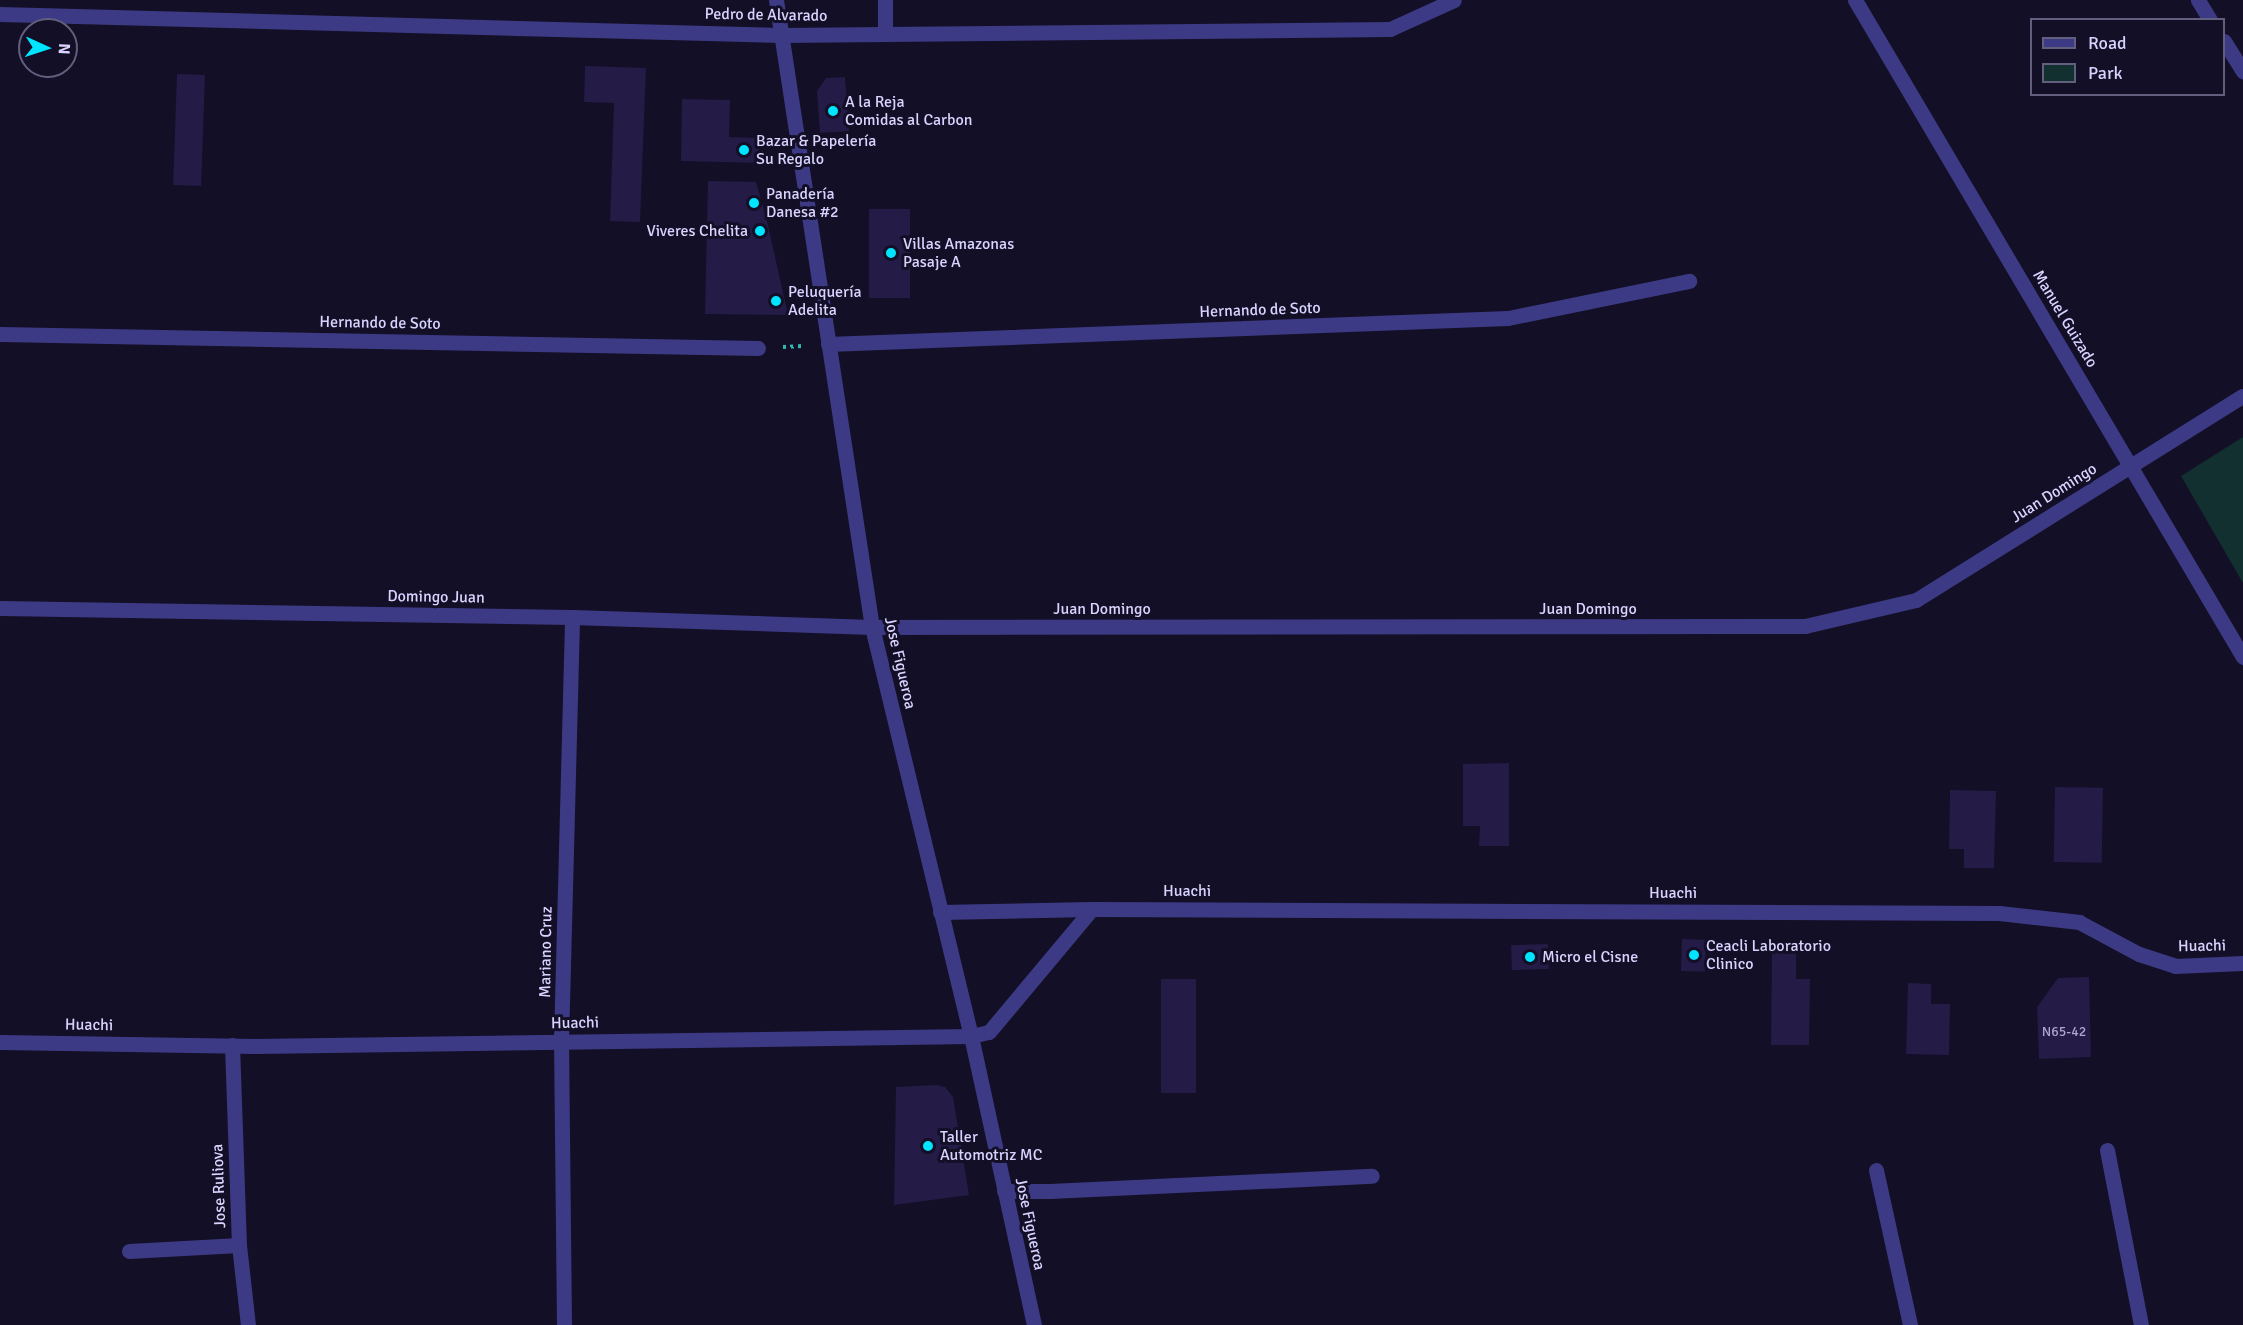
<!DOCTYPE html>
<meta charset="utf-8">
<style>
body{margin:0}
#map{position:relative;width:2243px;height:1325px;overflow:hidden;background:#130f26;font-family:Signika,sans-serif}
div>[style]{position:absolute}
.green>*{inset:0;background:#12302f}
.building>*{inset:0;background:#241b47;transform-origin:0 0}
.path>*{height:4px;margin-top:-2px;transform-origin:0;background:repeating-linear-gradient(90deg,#2fb8b0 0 3px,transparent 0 7.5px)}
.minor>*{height:15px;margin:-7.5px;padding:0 7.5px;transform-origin:7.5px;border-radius:7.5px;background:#3d3a85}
.dots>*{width:16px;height:16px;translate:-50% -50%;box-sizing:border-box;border:3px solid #130f26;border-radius:50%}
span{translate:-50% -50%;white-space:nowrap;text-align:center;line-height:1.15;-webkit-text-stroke:6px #130f26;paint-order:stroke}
.number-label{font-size:14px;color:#aca6d1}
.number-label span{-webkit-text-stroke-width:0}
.street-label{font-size:16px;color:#d9d4ff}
.poi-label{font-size:16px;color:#d9d4ff}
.left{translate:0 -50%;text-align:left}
.right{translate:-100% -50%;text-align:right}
.legend{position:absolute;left:2030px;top:18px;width:195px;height:78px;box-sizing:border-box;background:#130f26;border:2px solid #625e7d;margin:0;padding:8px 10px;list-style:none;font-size:18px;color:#d9d4ff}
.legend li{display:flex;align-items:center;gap:12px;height:30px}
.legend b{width:30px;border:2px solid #625e7d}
.north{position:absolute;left:18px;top:18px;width:60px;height:60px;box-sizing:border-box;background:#130f26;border:2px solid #625e7d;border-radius:50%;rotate:93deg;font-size:16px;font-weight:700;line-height:24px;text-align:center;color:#d9d4ff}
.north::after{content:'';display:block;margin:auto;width:21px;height:27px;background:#00e5ff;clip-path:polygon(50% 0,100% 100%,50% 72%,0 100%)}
</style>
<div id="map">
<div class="green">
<div style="clip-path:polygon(2243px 437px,2243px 583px,2181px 476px)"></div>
</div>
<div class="building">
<div style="clip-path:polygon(585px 66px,646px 68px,640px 222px,610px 221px,614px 103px,584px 102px)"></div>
<div style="left:177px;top:74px;width:28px;height:111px;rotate:2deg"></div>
<div style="clip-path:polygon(845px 77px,849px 131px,820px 133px,817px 91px,826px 78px)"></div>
<div style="clip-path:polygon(682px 99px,730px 100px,729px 137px,756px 138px,762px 163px,681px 161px)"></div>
<div style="clip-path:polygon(708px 181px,756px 182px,767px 221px,788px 315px,705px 314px)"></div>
<div style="left:869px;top:209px;width:41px;height:89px"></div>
<div style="clip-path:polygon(1509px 763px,1509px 846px,1479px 846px,1480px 826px,1463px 826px,1463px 764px)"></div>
<div style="left:2055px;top:787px;width:48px;height:75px;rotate:1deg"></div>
<div style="clip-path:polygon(1950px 790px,1996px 791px,1994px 868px,1964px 868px,1964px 849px,1949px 849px)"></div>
<div style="left:1682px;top:939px;width:24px;height:32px;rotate:2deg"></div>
<div style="left:1548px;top:944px;width:25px;height:37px;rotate:88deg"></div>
<div style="clip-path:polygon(1772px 951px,1796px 951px,1796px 979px,1810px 979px,1809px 1045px,1771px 1045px)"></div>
<div style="clip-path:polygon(2089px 977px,2091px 1057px,2039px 1059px,2037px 1007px,2058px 978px)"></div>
<div style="left:1161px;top:979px;width:35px;height:114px"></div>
<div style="clip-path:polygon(1908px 983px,1931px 984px,1931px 1004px,1950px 1004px,1949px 1055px,1906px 1054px)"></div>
<div style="clip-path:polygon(937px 1085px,945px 1087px,953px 1097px,969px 1195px,894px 1205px,896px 1087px)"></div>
</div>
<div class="path">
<div style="left:783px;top:347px;width:20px;rotate:-3deg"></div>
</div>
<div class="minor">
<div style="left:776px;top:0;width:634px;rotate:81.3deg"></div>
<div style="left:872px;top:627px;width:421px;rotate:76.4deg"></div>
<div style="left:971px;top:1036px;width:296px;rotate:77.7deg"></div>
<div style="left:1855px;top:0;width:763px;rotate:59.44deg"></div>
<div style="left:2198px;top:0;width:23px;rotate:59deg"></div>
<div style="left:0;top:14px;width:781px;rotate:1.54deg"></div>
<div style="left:781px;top:35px;width:609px;rotate:-0.56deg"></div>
<div style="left:1390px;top:29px;width:70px;rotate:-24.4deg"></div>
<div style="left:885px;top:34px;width:34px;rotate:-90deg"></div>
<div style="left:2224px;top:41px;width:36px;rotate:58deg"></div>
<div style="left:0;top:334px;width:758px;rotate:1.06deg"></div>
<div style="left:828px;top:344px;width:680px;rotate:-2.19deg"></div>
<div style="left:1508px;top:318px;width:185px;rotate:-11.6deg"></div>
<div style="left:0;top:608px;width:572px;rotate:0.9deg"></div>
<div style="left:572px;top:617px;width:300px;rotate:1.9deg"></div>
<div style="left:872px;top:627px;width:933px;rotate:-0.06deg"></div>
<div style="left:1805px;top:626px;width:114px;rotate:-13.2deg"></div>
<div style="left:1916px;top:600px;width:385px;rotate:-32deg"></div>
<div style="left:940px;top:912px;width:152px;rotate:-1.1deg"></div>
<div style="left:1092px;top:909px;width:907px;rotate:0.25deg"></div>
<div style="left:1999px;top:913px;width:81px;rotate:6.4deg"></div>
<div style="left:2079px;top:922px;width:68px;rotate:28.1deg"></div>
<div style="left:2139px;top:954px;width:38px;rotate:18deg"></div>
<div style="left:2175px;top:966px;width:68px;rotate:-2.5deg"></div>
<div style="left:0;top:1042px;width:255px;rotate:0.9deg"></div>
<div style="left:255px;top:1046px;width:716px;rotate:-0.8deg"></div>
<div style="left:971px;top:1036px;width:18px;rotate:-13deg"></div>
<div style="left:989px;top:1032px;width:160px;rotate:-50.1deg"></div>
<div style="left:232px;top:1045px;width:200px;rotate:88deg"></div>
<div style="left:239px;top:1245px;width:81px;rotate:83.6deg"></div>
<div style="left:2107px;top:1150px;width:178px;rotate:79deg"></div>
<div style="left:1876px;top:1170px;width:159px;rotate:77.6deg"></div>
<div style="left:1004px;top:1191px;width:46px"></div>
<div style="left:1050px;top:1191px;width:322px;rotate:-2.7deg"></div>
<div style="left:129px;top:1251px;width:110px;rotate:-3.1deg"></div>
<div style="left:564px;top:1325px;width:284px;rotate:-90.6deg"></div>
<div style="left:561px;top:1041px;width:424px;rotate:-88.5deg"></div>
</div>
<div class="dots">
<div style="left:833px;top:111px;background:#00e5ff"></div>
<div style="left:744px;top:150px;background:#00e5ff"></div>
<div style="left:754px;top:203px;background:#00e5ff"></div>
<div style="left:760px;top:231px;background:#00e5ff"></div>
<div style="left:891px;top:253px;background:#00e5ff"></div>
<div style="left:776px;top:301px;background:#00e5ff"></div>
<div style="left:1694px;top:955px;background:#00e5ff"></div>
<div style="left:1530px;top:957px;background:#00e5ff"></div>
<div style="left:928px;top:1146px;background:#00e5ff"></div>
</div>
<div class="number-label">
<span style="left:2064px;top:1032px">N65-42</span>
</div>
<div class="street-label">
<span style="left:766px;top:15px;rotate:1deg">Pedro de Alvarado</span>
<span style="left:1260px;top:310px;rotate:-2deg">Hernando de Soto</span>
<span style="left:2065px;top:319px;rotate:59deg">Manuel Guizado</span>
<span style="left:380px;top:323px;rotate:1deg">Hernando de Soto</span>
<span style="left:2054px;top:493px;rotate:-32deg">Juan Domingo</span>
<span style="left:436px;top:597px;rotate:1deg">Domingo Juan</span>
<span style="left:1102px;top:609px">Juan Domingo</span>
<span style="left:1588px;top:609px">Juan Domingo</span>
<span style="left:900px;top:663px;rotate:77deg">Jose Figueroa</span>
<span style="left:1187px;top:891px">Huachi</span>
<span style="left:1673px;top:893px">Huachi</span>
<span style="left:2202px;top:946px;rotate:-1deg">Huachi</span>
<span style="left:546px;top:952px;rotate:-89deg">Mariano Cruz</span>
<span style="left:575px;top:1023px;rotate:-1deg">Huachi</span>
<span style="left:89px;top:1025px;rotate:1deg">Huachi</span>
<span style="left:219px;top:1186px;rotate:-92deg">Jose Ruliova</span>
<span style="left:1030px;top:1224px;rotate:78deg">Jose Figueroa</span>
</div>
<div class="poi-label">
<span class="left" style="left:845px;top:111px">A la Reja<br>Comidas al Carbon</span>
<span class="left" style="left:756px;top:150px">Bazar &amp; Papelería<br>Su Regalo</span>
<span class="left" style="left:766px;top:203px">Panadería<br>Danesa #2</span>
<span class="right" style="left:748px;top:231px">Viveres Chelita</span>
<span class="left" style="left:903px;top:253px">Villas Amazonas<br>Pasaje A</span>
<span class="left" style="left:788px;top:301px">Peluquería<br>Adelita</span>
<span class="left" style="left:1706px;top:955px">Ceacli Laboratorio<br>Clinico</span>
<span class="left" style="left:1542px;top:957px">Micro el Cisne</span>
<span class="left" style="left:940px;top:1146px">Taller<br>Automotriz MC</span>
</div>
<ul class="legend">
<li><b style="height:8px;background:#3d3a85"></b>Road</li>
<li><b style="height:16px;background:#12302f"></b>Park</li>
</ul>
<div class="north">N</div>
</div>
